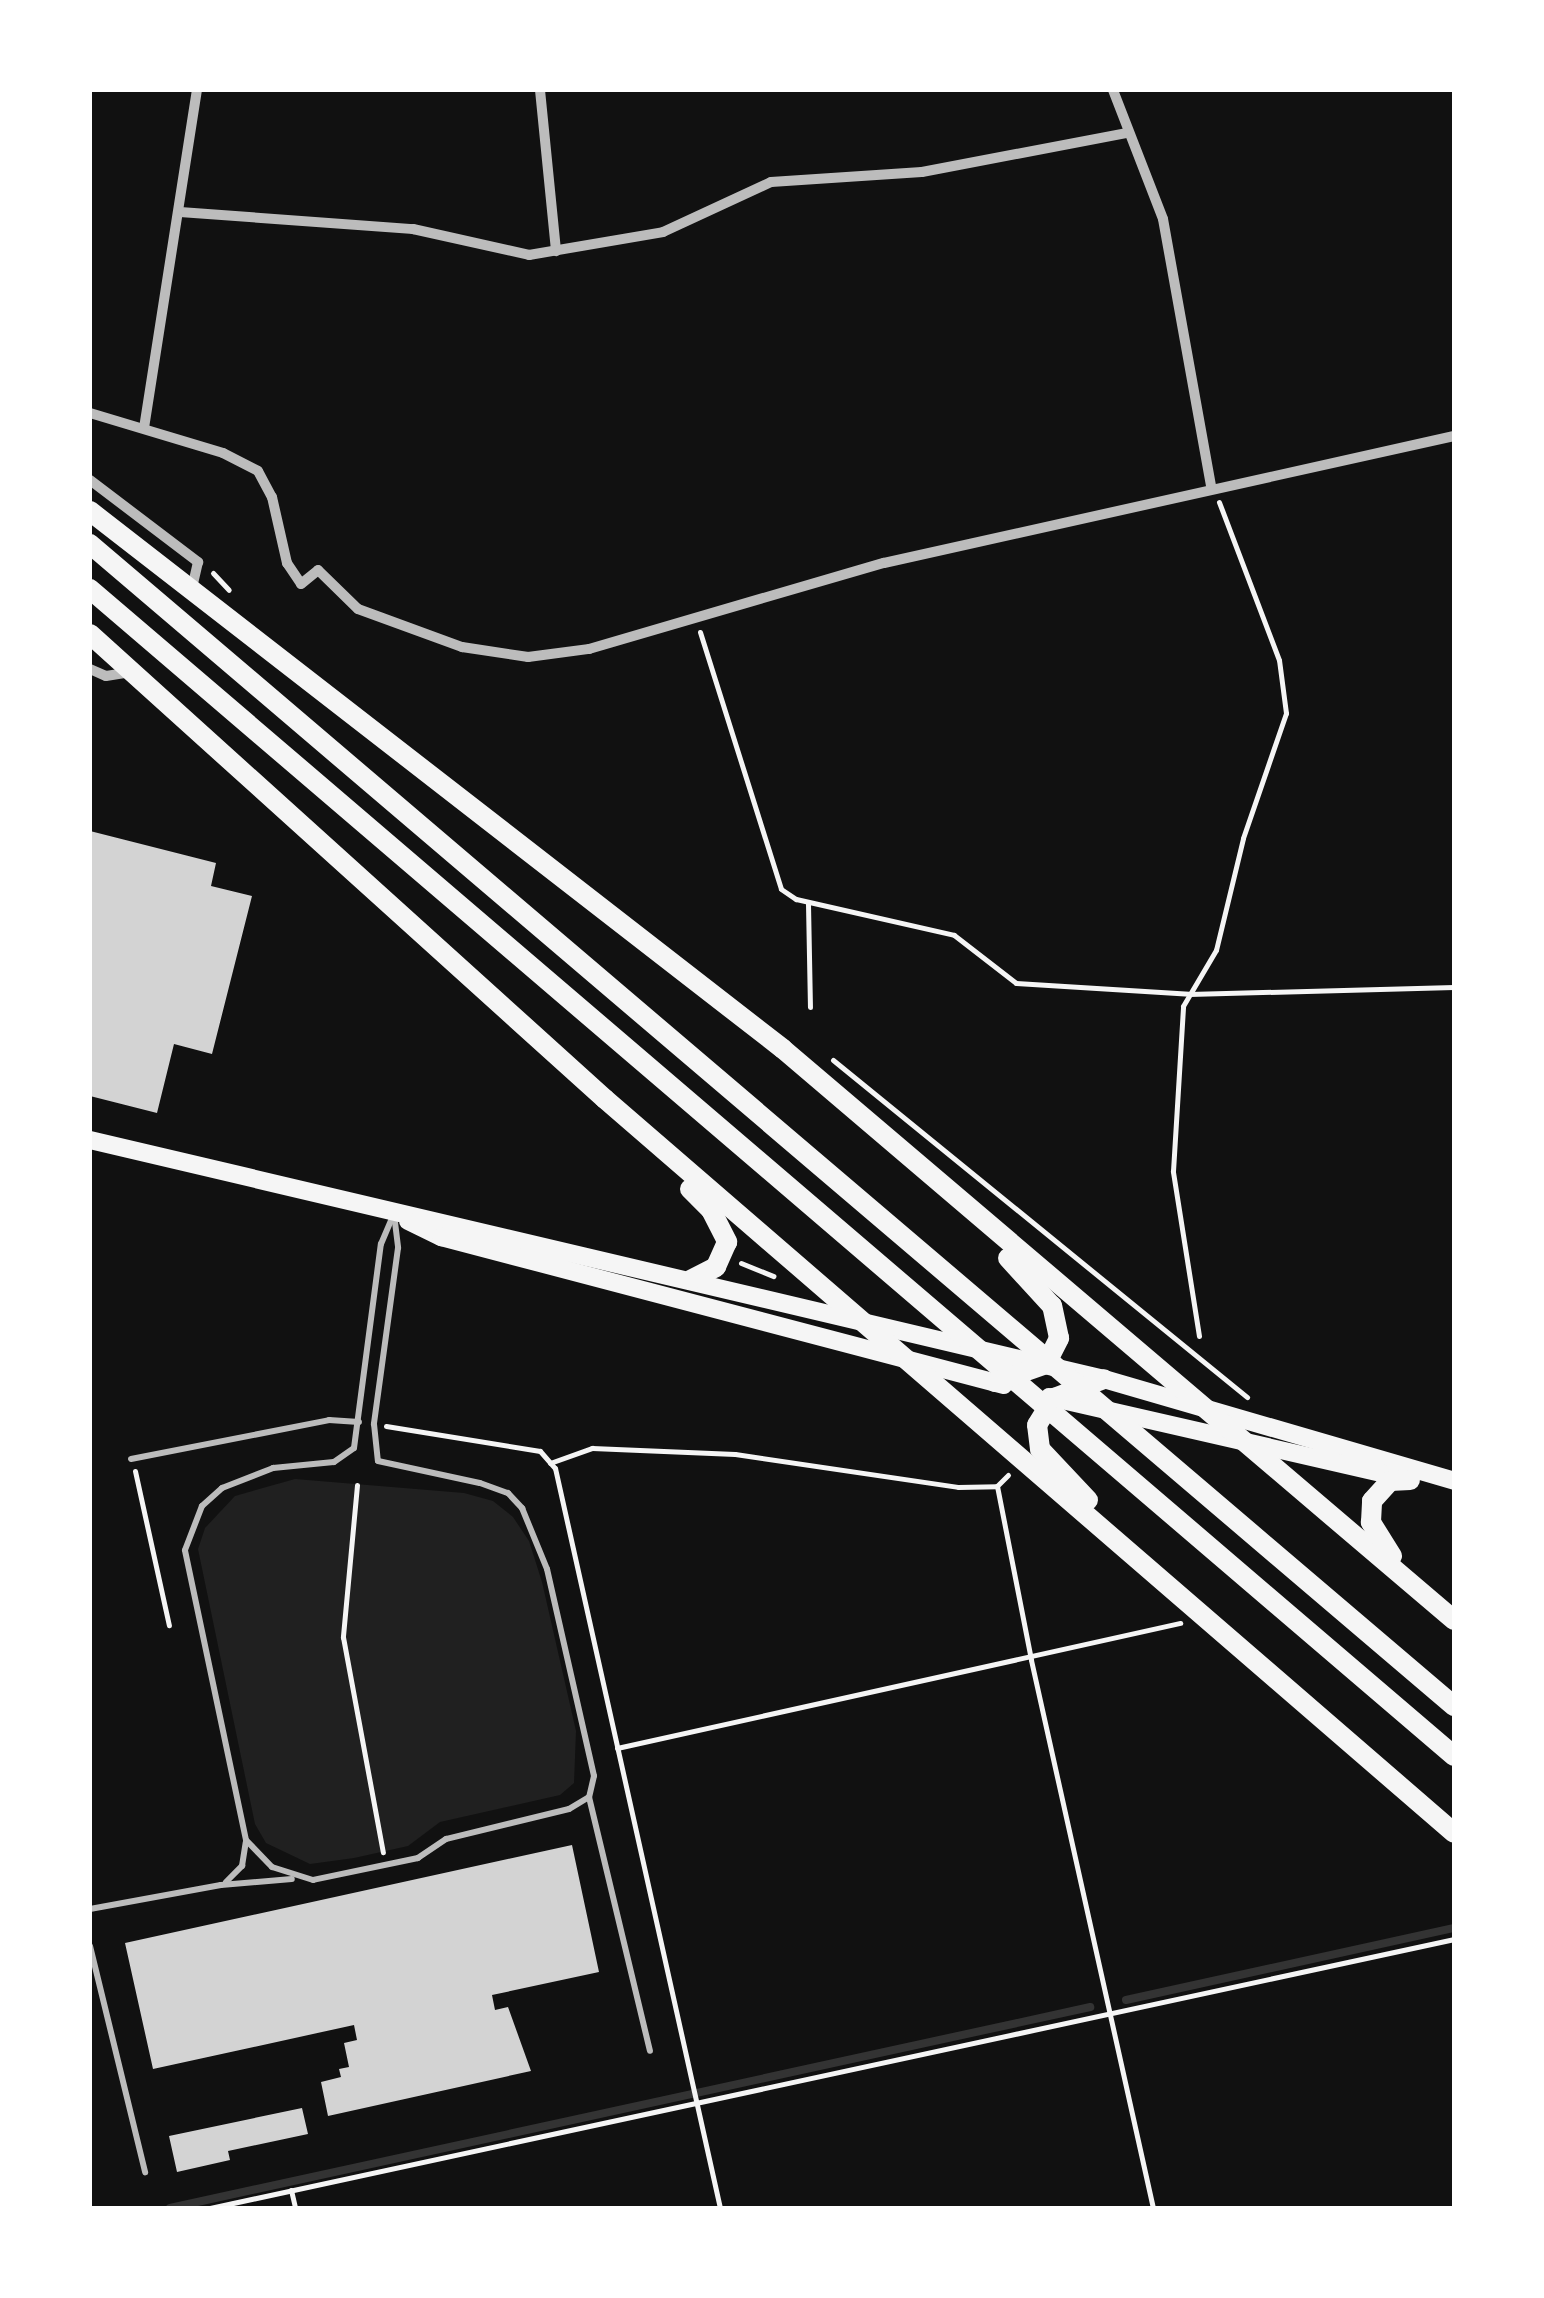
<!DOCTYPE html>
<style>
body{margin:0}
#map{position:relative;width:1544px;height:2298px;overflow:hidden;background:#111;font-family:Quicksand,sans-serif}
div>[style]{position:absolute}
.green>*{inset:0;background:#202020}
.stream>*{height:8px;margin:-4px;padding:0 4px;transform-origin:4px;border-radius:4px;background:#333}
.building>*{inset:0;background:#d3d3d3}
.path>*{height:5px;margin:-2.5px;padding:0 2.5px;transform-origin:2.5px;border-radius:2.5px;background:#f5f5f5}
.service>*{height:6px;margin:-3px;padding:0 3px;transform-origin:3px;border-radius:3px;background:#bcbcbc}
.minor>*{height:10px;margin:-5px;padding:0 5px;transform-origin:5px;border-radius:5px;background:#bcbcbc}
.secondary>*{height:18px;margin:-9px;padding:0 9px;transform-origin:9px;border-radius:9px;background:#f5f5f5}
.trunk>*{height:20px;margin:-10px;padding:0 10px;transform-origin:10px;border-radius:10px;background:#f5f5f5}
span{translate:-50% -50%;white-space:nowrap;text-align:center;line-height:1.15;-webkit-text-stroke:9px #fff;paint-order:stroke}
.frame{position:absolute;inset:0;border:92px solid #fff;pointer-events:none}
</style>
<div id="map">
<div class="green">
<div style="clip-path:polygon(295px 1479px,464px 1493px,493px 1501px,513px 1517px,529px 1541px,542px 1582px,576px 1731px,574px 1783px,560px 1795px,440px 1822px,408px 1846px,354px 1858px,310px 1864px,266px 1843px,255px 1824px,198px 1549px,205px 1528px,235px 1496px)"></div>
</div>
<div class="stream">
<div style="left:1126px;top:2000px;width:336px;rotate:-12.4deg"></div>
<div style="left:170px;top:2208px;width:942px;rotate:-12.32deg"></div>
</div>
<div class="building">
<div style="clip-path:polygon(90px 831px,216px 863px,211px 886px,252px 896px,212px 1054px,174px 1044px,157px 1113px,90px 1096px)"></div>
<div style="clip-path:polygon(572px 1845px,599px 1972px,492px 1995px,495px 2010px,508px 2007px,531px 2071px,328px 2116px,321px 2082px,341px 2077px,339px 2069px,349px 2067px,344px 2043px,357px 2040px,354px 2025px,153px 2069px,125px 1943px)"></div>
<div style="clip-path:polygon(302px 2108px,308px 2134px,228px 2151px,230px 2160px,177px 2172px,169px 2136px)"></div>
</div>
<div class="path">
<div style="left:213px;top:573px;width:23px;rotate:47deg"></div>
<div style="left:700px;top:632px;width:269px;rotate:72.5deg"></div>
<div style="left:781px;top:889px;width:18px;rotate:34deg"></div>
<div style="left:796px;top:899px;width:162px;rotate:12.8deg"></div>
<div style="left:954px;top:935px;width:78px;rotate:37.7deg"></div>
<div style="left:1016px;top:983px;width:173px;rotate:3.6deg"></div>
<div style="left:1189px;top:994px;width:265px;rotate:-1.5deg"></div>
<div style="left:808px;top:904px;width:103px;rotate:88.9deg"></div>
<div style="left:833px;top:1060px;width:534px;rotate:39.15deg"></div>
<div style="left:741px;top:1263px;width:35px;rotate:22deg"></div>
<div style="left:1199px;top:1336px;width:167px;rotate:-99deg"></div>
<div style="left:1173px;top:1171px;width:165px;rotate:-86.5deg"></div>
<div style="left:1183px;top:1006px;width:65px;rotate:-59.5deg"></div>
<div style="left:1216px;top:950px;width:115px;rotate:-76.4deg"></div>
<div style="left:1243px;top:838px;width:132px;rotate:-71deg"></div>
<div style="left:1286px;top:713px;width:53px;rotate:-97.5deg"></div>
<div style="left:1279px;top:660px;width:169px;rotate:-110.8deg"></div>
<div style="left:386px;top:1426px;width:156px;rotate:9.2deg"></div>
<div style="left:540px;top:1451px;width:23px;rotate:49deg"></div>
<div style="left:555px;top:1468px;width:758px;rotate:77.43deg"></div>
<div style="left:550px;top:1463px;width:45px;rotate:-19.7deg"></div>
<div style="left:592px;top:1448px;width:143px;rotate:2.4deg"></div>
<div style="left:735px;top:1454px;width:225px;rotate:8.4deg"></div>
<div style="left:958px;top:1487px;width:39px;rotate:-1deg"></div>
<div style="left:135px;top:1471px;width:158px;rotate:77.6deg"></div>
<div style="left:1008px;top:1475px;width:16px;rotate:135deg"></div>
<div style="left:997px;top:1486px;width:177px;rotate:78.9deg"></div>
<div style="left:1031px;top:1660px;width:561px;rotate:77.45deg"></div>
<div style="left:357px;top:1485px;width:153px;rotate:95.3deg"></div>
<div style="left:343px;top:1637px;width:219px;rotate:79.5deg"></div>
<div style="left:617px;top:1748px;width:577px;rotate:-12.52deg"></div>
<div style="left:291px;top:2190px;width:18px;rotate:77deg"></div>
<div style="left:210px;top:2208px;width:1273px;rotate:-12.2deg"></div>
</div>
<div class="service">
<div style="left:394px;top:1214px;width:34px;rotate:83deg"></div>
<div style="left:398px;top:1248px;width:178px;rotate:97.8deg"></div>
<div style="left:374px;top:1424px;width:37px;rotate:84deg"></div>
<div style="left:378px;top:1461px;width:104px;rotate:12.2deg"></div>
<div style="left:480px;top:1483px;width:30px;rotate:20deg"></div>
<div style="left:508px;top:1493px;width:21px;rotate:47deg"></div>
<div style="left:522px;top:1508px;width:66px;rotate:67.7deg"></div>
<div style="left:547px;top:1569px;width:212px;rotate:77.2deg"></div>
<div style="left:594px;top:1776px;width:22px;rotate:103deg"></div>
<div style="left:589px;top:1797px;width:23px;rotate:149deg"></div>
<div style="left:569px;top:1809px;width:127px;rotate:166.3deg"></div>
<div style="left:446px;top:1839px;width:34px;rotate:146deg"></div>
<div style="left:418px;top:1858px;width:107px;rotate:168.2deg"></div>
<div style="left:313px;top:1880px;width:43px;rotate:-162.4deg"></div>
<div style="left:272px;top:1867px;width:37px;rotate:-134deg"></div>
<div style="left:246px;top:1840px;width:296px;rotate:-101.9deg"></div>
<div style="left:185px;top:1550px;width:47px;rotate:-68.9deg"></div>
<div style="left:202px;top:1506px;width:27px;rotate:-42deg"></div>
<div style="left:222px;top:1488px;width:55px;rotate:-21.4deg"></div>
<div style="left:273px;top:1468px;width:61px;rotate:-5.6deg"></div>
<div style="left:334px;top:1462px;width:24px;rotate:-35deg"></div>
<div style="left:354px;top:1448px;width:206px;rotate:-82.5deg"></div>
<div style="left:381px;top:1244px;width:33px;rotate:-67deg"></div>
<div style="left:131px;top:1459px;width:202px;rotate:-11.1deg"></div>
<div style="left:329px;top:1420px;width:30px;rotate:4deg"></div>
<div style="left:589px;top:1797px;width:261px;rotate:76.5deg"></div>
<div style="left:226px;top:1882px;width:23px;rotate:-45deg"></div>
<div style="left:242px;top:1866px;width:24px;rotate:-81deg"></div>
<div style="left:90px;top:1909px;width:133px;rotate:-10.4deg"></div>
<div style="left:221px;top:1885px;width:71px;rotate:-4.8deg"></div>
<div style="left:90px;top:1946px;width:233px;rotate:76.3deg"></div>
</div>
<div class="minor">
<div style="left:540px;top:90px;width:162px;rotate:84.3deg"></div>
<div style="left:1113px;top:90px;width:138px;rotate:68.8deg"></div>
<div style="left:1163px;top:219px;width:271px;rotate:79.8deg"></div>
<div style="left:180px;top:212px;width:234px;rotate:4.2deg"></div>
<div style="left:413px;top:229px;width:119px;rotate:12.6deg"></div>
<div style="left:529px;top:255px;width:136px;rotate:-9.7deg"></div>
<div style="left:663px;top:232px;width:119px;rotate:-24.8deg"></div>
<div style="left:771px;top:182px;width:151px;rotate:-3.8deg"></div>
<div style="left:922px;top:172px;width:209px;rotate:-10.8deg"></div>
<div style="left:90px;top:413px;width:139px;rotate:16.7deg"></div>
<div style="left:223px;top:453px;width:39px;rotate:27deg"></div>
<div style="left:258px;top:471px;width:30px;rotate:62deg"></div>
<div style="left:272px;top:497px;width:68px;rotate:77.2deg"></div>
<div style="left:287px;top:563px;width:25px;rotate:56deg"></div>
<div style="left:301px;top:584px;width:22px;rotate:-39deg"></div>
<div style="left:318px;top:570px;width:56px;rotate:44.3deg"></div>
<div style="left:358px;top:609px;width:111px;rotate:20.1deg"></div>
<div style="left:462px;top:647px;width:67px;rotate:8.6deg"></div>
<div style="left:528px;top:657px;width:62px;rotate:-7.5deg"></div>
<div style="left:589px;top:649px;width:307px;rotate:-16.3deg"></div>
<div style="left:884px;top:563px;width:584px;rotate:-12.56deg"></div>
<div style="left:144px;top:428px;width:342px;rotate:-81.1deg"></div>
<div style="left:90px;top:480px;width:136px;rotate:37.2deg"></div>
<div style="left:198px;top:562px;width:28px;rotate:103deg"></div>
<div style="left:90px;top:669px;width:17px;rotate:24deg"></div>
<div style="left:106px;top:676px;width:25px;rotate:-9deg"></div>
</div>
<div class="secondary">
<div style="left:90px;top:1140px;width:1042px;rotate:13.26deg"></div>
<div style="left:1104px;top:1379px;width:365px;rotate:16.2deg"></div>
<div style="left:408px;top:1221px;width:37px;rotate:26deg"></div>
<div style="left:441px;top:1237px;width:582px;rotate:14.73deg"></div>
<div style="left:1049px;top:1397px;width:364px;rotate:12.9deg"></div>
</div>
<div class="trunk">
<div style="left:90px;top:511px;width:877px;rotate:37.82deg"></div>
<div style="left:783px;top:1049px;width:881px;rotate:40.4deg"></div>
<div style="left:90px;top:544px;width:1792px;rotate:40.43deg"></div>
<div style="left:90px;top:589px;width:1795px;rotate:40.55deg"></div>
<div style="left:90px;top:634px;width:694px;rotate:42.08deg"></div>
<div style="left:605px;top:1099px;width:1122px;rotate:40.84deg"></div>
<div style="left:690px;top:1189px;width:30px;rotate:45deg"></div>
<div style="left:711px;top:1210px;width:36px;rotate:63deg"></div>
<div style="left:727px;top:1242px;width:27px;rotate:114deg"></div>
<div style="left:716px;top:1267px;width:28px;rotate:153deg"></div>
<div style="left:995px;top:1382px;width:54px;rotate:-19.4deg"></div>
<div style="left:1046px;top:1364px;width:29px;rotate:-63deg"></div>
<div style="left:1059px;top:1338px;width:33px;rotate:-102deg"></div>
<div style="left:1052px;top:1306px;width:65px;rotate:-132.5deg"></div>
<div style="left:1088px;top:1500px;width:70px;rotate:-133.3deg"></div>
<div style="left:1040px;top:1449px;width:24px;rotate:-97deg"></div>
<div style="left:1037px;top:1425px;width:32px;rotate:-58deg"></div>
<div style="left:1054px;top:1398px;width:53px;rotate:-20.8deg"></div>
<div style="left:1392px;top:1556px;width:40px;rotate:-122deg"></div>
<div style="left:1371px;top:1522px;width:21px;rotate:-87deg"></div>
<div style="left:1372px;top:1501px;width:27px;rotate:-48deg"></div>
<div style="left:1390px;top:1481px;width:20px;rotate:-3deg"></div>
</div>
<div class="frame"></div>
</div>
